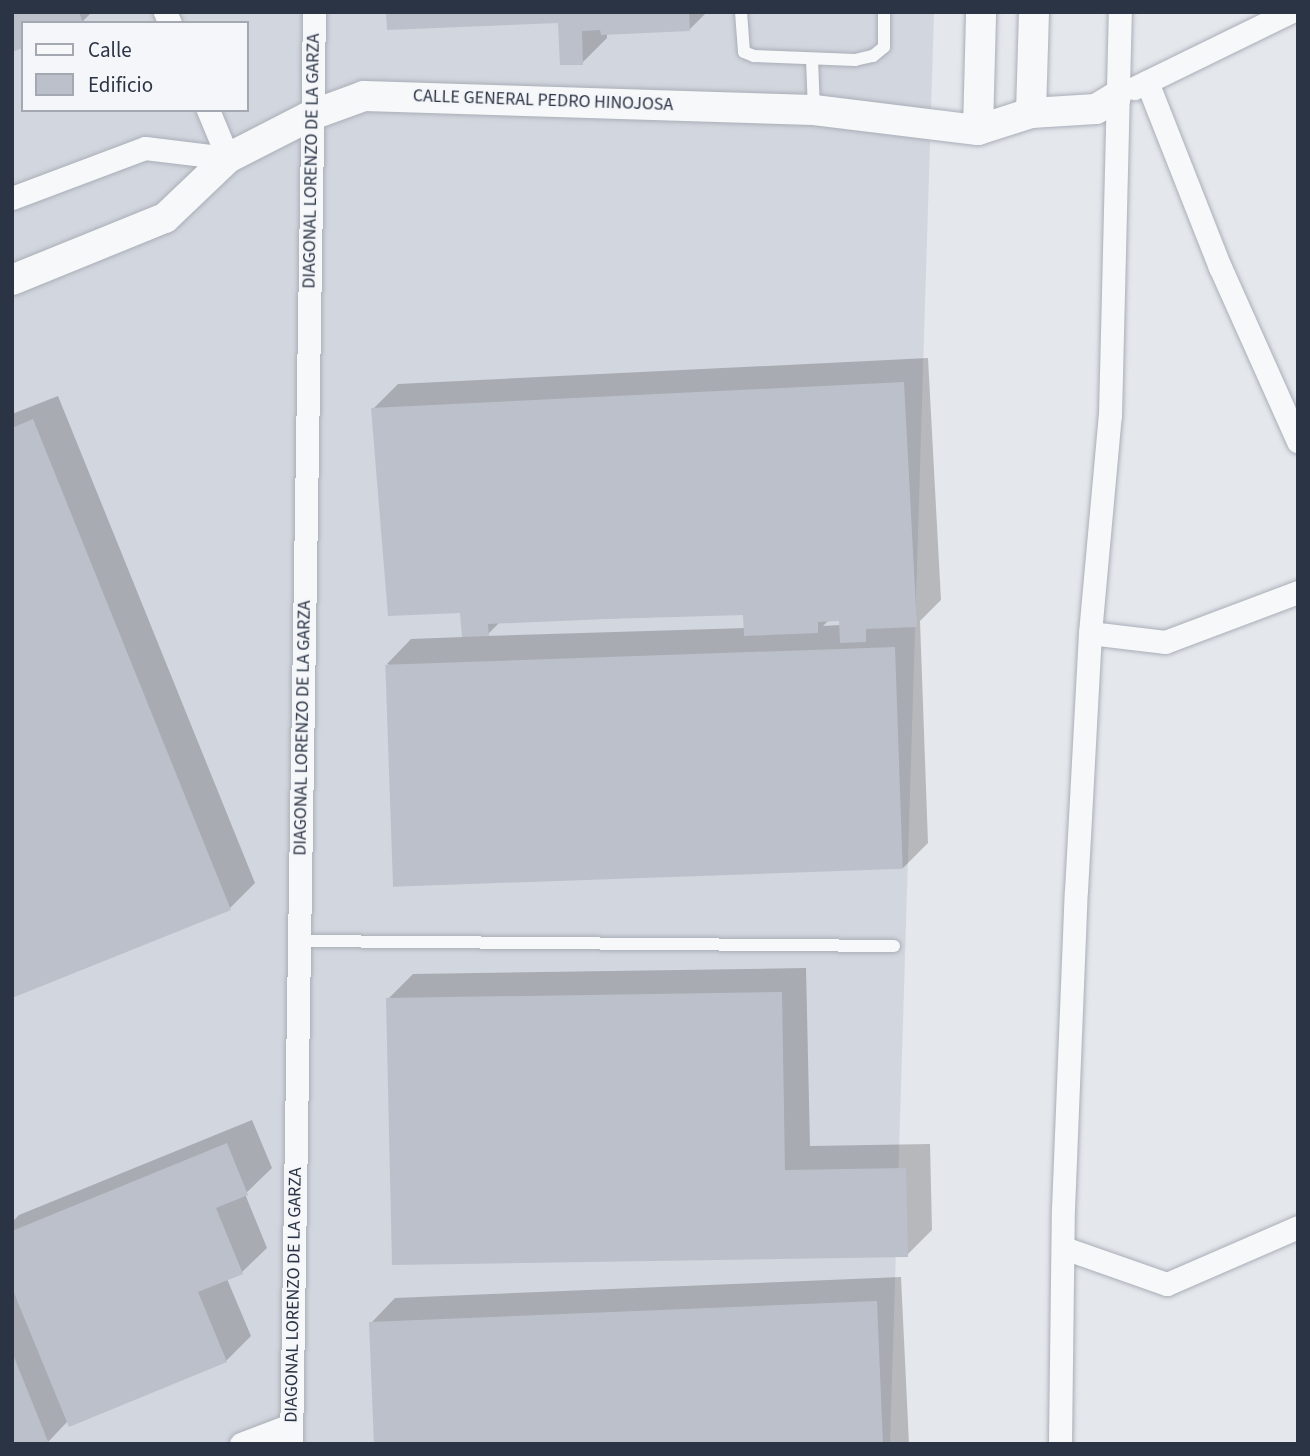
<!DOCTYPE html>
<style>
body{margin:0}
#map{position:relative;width:1310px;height:1456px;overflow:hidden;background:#e4e7ec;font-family:"Source Sans 3",sans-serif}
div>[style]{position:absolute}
.built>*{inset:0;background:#d2d6de}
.shadow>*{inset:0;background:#0003}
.building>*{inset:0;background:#bbc0ca;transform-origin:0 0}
.roads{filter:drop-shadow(0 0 2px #a9aeb7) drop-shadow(0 0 2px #a9aeb7)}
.service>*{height:12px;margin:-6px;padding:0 6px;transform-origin:6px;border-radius:6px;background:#f7f8fa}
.minor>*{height:23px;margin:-11.5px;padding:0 11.5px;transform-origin:11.5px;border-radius:11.5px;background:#f7f8fa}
.tertiary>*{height:30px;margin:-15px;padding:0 15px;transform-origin:15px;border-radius:15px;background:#f7f8fa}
span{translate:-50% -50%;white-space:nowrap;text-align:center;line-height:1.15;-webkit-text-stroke:5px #f4f6f9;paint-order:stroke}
.street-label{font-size:18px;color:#2b3445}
.frame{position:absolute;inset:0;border:14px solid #2b3445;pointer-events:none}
.legend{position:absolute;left:21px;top:21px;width:228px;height:91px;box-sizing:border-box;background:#f4f6f9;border:2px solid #a4a8b1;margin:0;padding:9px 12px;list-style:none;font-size:21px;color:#2b3445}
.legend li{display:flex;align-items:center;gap:14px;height:35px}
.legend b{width:35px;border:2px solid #a4a8b1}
</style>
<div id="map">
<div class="built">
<div style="clip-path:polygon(evenodd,12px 12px,934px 12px,890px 1444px,12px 1444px,12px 12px,23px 23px,247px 23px,247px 110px,23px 110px,23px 23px)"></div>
</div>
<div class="shadow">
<div style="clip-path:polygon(12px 12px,92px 12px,82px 22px,23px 23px)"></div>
<div style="clip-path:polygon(388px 12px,707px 12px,689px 30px,607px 33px,607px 38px,582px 63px,560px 21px)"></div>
<div style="clip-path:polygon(evenodd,928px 358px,941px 600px,920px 621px,928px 843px,903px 868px,387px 664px,411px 639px,463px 637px,462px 611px,373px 409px,398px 384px,928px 358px,745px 614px,746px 628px,486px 636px,500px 622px,745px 614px,928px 358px,840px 619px,841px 625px,823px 626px,829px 620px,840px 619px)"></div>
<div style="clip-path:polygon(58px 396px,255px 883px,230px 908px,12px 996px,12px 414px)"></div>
<div style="clip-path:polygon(806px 968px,810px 1146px,930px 1144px,932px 1230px,907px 1255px,388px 999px,413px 974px)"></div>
<div style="clip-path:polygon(252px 1120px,272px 1168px,245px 1194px,267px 1248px,242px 1272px,227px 1279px,251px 1336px,226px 1361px,68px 1421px,48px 1442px,12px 1444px,12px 1222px,19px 1215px)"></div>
<div style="clip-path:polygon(901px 1277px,909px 1444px,376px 1444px,371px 1323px,395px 1298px)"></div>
</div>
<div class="building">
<div style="clip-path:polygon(12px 12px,79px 12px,83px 23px,23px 23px,23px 48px,12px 52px)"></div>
<div style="clip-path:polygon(386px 12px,689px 12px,690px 31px,601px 35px,600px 30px,582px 31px,583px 65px,560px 65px,558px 23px,387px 30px)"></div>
<div style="clip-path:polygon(904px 382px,917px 627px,866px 629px,866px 642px,840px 643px,839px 621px,818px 622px,818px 633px,744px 636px,743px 615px,605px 619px,488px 624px,489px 636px,462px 637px,460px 613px,388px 616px,371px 408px)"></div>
<div style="clip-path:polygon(33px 419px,231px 910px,12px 998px,12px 428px)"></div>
<div style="left:895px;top:647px;width:222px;height:510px;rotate:88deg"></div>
<div style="clip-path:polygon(782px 992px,785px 1170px,906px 1168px,908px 1257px,392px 1265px,386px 998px)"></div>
<div style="clip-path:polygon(227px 1143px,248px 1195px,216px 1208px,243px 1274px,198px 1292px,227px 1362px,69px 1427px,12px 1288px,12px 1231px)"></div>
<div style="clip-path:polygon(877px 1301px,883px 1444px,374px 1444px,369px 1322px)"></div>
<div style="clip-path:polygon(12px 1352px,49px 1444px,12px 1444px)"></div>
</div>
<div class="roads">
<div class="service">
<div style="left:741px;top:12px;width:40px;rotate:85.7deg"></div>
<div style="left:744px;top:52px;width:11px;rotate:22deg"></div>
<div style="left:754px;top:56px;width:101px;rotate:2.3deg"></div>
<div style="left:855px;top:60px;width:18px;rotate:-13deg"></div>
<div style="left:873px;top:56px;width:14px;rotate:-39deg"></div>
<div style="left:884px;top:47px;width:35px;rotate:-90deg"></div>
<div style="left:812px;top:59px;width:51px;rotate:87.8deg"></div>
<div style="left:300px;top:941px;width:594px;rotate:0.48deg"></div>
</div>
<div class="minor">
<div style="left:165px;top:12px;width:12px;rotate:66deg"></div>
<div style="left:1147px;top:82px;width:199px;rotate:68.5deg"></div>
<div style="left:1220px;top:267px;width:191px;rotate:65.9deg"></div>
<div style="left:1134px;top:88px;width:174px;rotate:-26deg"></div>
<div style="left:208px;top:110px;width:52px;rotate:67.4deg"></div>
<div style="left:12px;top:198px;width:142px;rotate:-20.6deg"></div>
<div style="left:145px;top:148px;width:84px;rotate:6.9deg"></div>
<div style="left:1090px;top:633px;width:76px;rotate:6.8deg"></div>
<div style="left:1165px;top:642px;width:142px;rotate:-20.6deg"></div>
<div style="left:1064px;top:1248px;width:109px;rotate:19.3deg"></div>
<div style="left:1167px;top:1284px;width:143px;rotate:-23.5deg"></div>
<div style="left:241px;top:1444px;width:53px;rotate:-20.8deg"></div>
<div style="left:291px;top:1444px;width:1432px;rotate:-89.08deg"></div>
<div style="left:1060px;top:1444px;width:235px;rotate:-89.3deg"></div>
<div style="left:1063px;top:1209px;width:318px;rotate:-87.7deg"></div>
<div style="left:1076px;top:891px;width:258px;rotate:-86.9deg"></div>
<div style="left:1090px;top:633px;width:219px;rotate:-84.8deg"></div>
<div style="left:1110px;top:415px;width:403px;rotate:-88.6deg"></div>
</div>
<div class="tertiary">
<div style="left:1031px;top:113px;width:101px;rotate:-88.3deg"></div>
<div style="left:978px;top:130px;width:118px;rotate:-88.5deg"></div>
<div style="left:12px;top:280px;width:165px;rotate:-22.1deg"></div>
<div style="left:165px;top:218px;width:87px;rotate:-43.6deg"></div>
<div style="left:228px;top:158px;width:94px;rotate:-27.1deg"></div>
<div style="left:312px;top:115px;width:55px;rotate:-20.1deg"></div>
<div style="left:364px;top:96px;width:450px;rotate:1.8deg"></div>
<div style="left:814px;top:110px;width:165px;rotate:7deg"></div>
<div style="left:978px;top:130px;width:56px;rotate:-17.8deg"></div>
<div style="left:1031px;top:113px;width:65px;rotate:-3.5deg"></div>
<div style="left:1096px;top:109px;width:23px;rotate:-31deg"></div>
</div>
</div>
<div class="street-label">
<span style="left:543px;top:101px;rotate:2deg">CALLE GENERAL PEDRO HINOJOSA</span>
<span style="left:312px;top:161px;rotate:-89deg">DIAGONAL LORENZO DE LA GARZA</span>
<span style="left:303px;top:728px;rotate:-89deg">DIAGONAL LORENZO DE LA GARZA</span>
<span style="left:294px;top:1295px;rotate:-89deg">DIAGONAL LORENZO DE LA GARZA</span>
</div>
<div class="frame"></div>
<ul class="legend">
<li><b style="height:9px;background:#f7f8fa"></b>Calle</li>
<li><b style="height:19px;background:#bbc0ca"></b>Edificio</li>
</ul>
</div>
